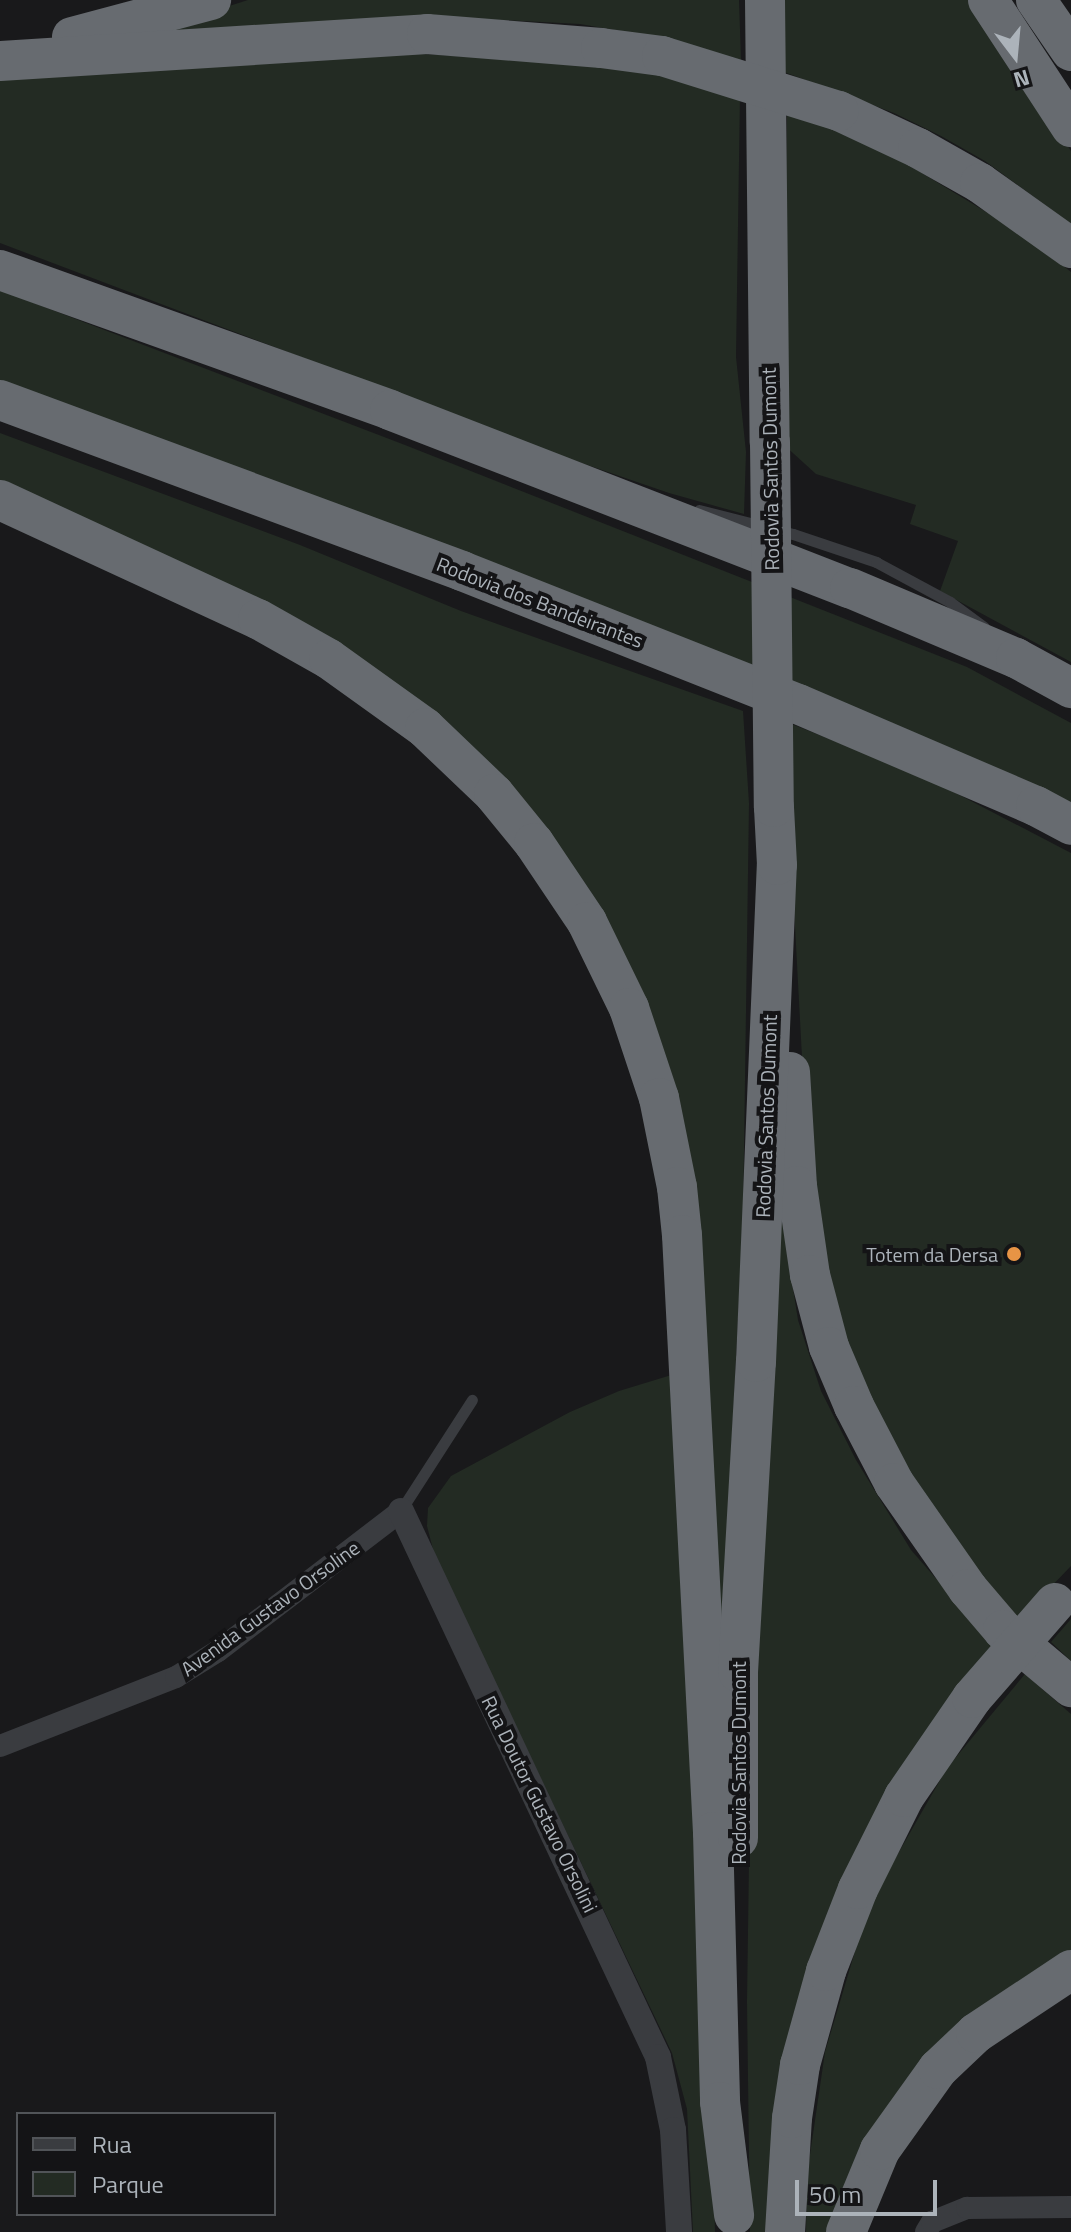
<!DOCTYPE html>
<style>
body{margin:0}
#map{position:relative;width:1071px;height:2232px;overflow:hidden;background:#19191b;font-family:"Titillium Web",sans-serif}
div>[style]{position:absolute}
.green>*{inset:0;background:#232b23}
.service>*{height:11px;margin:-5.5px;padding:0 5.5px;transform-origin:5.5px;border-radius:5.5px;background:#3a3c40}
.minor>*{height:22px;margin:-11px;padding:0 11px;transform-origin:11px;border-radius:11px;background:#3a3c40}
.tertiary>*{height:26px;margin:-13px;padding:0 13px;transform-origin:13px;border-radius:13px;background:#3a3c40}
.motorway>*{height:40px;margin:-20px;padding:0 20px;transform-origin:20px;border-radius:20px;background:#676b70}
.motorway-bridge>*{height:40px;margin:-20px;padding:0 20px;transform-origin:20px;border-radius:20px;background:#676b70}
.dots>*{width:22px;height:22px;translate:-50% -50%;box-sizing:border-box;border:4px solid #141416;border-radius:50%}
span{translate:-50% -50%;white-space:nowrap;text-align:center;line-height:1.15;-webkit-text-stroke:8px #141416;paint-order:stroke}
.street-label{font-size:20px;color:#acb3ba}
.poi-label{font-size:20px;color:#acb3ba}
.right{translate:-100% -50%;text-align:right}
.legend{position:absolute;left:16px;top:2112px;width:260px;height:104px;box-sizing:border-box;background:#141416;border:2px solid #515458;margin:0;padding:10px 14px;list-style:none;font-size:24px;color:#acb3ba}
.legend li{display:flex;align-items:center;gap:16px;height:40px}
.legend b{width:40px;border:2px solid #515458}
.north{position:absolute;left:975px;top:16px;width:80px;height:80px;-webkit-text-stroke:6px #141416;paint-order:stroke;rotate:164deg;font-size:22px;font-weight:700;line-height:32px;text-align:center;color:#acb3ba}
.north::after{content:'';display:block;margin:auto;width:28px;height:36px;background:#acb3ba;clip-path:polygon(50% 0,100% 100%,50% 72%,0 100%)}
.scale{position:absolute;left:795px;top:2180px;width:142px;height:36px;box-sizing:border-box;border:4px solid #acb3ba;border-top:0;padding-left:10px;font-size:24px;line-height:28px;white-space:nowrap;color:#acb3ba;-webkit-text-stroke:6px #141416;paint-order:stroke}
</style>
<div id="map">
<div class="green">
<div style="clip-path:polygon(248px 0,739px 0,741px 60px,649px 36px,580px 24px,505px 20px,397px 19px,142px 34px)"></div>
<div style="clip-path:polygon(783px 0,976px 0,1071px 151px,1071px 224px,985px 161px,941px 136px,894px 113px,784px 72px)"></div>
<div style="clip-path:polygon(404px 53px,618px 65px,740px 95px,736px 357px,746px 452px,744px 514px,669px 493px,570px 459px,0 243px,0 78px)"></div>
<div style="clip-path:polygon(787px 112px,837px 130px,892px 155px,1026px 236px,1071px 272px,1071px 662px,940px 591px,958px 541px,910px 524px,916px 505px,816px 474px,783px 444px)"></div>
<div style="clip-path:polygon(0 290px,405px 445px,967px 667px,1071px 723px,1071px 806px,0 385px)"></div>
<div style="clip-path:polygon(0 433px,300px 545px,461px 611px,743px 711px,749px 803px,743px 1218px,718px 1719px,681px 1136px,497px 781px,0 484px)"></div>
<div style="clip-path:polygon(784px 721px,925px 777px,1071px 853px,1071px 1566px,1017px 1622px,897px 1465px,830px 1303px,805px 1113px)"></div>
<div style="clip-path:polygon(780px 1206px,798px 1320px,821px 1391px,856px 1460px,911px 1550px,995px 1646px,888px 1801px,773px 2232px,750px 2232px,747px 2002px,750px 1789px)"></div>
<div style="clip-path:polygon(678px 1373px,714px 2187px,715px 2232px,693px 2232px,687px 2109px,672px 2053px,435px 1557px,427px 1526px,428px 1508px,451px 1476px,570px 1412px,619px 1391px)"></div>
<div style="clip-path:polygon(1071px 1619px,1071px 1661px,1051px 1642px)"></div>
<div style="clip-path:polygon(1025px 1674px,1071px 1714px,1071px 1959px,987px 2010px,837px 2232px,806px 2232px,807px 2175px,825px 2052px,862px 1928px,887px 1873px,947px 1768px)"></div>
</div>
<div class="service">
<div style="left:699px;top:510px;width:97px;rotate:14.3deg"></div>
<div style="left:793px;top:534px;width:88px;rotate:18.6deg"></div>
<div style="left:876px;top:562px;width:84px;rotate:28.4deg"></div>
<div style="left:950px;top:602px;width:42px;rotate:36.3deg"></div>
<div style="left:401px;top:1510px;width:131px;rotate:-57.2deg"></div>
</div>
<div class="minor">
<div style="left:0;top:1746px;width:189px;rotate:-21.4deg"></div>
<div style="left:176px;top:1677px;width:49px;rotate:-31.8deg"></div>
<div style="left:218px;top:1651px;width:230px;rotate:-37.4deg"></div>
<div style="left:926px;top:2232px;width:12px;rotate:-59deg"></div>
<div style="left:932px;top:2222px;width:38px;rotate:-22deg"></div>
<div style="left:967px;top:2208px;width:104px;rotate:-0.6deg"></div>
</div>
<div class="tertiary">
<div style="left:401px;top:1511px;width:603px;rotate:64.79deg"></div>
<div style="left:658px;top:2057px;width:75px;rotate:78.4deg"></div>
<div style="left:673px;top:2130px;width:102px;rotate:86.6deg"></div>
</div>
<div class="motorway">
<div style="left:765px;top:0;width:442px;rotate:89.4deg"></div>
<div style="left:988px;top:0;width:152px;rotate:56.8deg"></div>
<div style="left:1036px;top:0;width:62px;rotate:55.5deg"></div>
<div style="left:72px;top:37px;width:144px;rotate:-14.9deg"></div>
<div style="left:0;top:61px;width:428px;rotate:-3.6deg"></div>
<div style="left:427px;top:34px;width:175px;rotate:4.6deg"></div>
<div style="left:839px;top:111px;width:87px;rotate:25.1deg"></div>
<div style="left:918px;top:148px;width:71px;rotate:29.4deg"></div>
<div style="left:980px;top:183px;width:112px;rotate:35.5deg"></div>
<div style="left:0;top:270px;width:414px;rotate:19.7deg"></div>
<div style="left:390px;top:410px;width:493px;rotate:21.2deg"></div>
<div style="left:850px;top:588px;width:180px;rotate:22.9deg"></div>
<div style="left:1016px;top:658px;width:63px;rotate:28.6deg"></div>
<div style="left:0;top:400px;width:493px;rotate:20.3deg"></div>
<div style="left:462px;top:571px;width:361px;rotate:21.6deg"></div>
<div style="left:798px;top:704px;width:259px;rotate:23.2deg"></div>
<div style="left:1036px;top:806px;width:40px;rotate:28deg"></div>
<div style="left:0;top:500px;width:284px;rotate:24.8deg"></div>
<div style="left:258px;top:619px;width:81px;rotate:29.4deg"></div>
<div style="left:329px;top:659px;width:118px;rotate:35.7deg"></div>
<div style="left:425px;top:728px;width:95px;rotate:43.7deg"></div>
<div style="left:494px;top:794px;width:63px;rotate:50.8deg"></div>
<div style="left:534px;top:843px;width:95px;rotate:56.1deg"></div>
<div style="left:587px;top:922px;width:96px;rotate:64deg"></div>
<div style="left:629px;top:1008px;width:95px;rotate:71.6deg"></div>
<div style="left:659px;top:1098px;width:91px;rotate:78.6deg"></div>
<div style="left:677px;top:1187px;width:48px;rotate:84.1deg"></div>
<div style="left:682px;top:1235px;width:598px;rotate:87.03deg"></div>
<div style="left:713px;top:1832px;width:270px;rotate:88.5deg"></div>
<div style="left:720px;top:2102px;width:114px;rotate:82.9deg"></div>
<div style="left:790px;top:1072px;width:114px;rotate:86.5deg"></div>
<div style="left:797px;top:1186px;width:90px;rotate:81.7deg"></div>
<div style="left:810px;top:1275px;width:74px;rotate:75.2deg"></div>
<div style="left:829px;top:1347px;width:64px;rotate:67deg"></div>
<div style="left:854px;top:1406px;width:87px;rotate:62.5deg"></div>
<div style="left:894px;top:1483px;width:129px;rotate:55.1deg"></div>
<div style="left:968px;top:1589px;width:54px;rotate:49.5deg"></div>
<div style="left:1003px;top:1630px;width:89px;rotate:40deg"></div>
<div style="left:738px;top:1838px;width:166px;rotate:-90deg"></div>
<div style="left:738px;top:1672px;width:311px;rotate:-86.7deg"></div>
<div style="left:756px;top:1362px;width:497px;rotate:-87.6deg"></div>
<div style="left:777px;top:865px;width:58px;rotate:-93deg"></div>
<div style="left:785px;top:2232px;width:114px;rotate:-86.5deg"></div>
<div style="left:792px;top:2118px;width:54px;rotate:-81.4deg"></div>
<div style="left:800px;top:2065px;width:98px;rotate:-74.5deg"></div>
<div style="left:826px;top:1971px;width:88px;rotate:-68.7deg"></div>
<div style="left:858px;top:1889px;width:103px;rotate:-63.4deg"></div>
<div style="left:904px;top:1797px;width:120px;rotate:-55.5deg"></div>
<div style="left:846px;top:2232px;width:89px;rotate:-67.5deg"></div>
<div style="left:880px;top:2150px;width:100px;rotate:-54.4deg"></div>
<div style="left:938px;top:2069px;width:52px;rotate:-43.5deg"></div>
<div style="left:976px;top:2033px;width:114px;rotate:-33.6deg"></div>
</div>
<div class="motorway-bridge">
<div style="left:601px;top:48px;width:62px;rotate:7.5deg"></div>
<div style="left:662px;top:56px;width:185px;rotate:17.3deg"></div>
<div style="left:770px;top:442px;width:365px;rotate:89.4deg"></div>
<div style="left:972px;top:1698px;width:126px;rotate:-48.9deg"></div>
</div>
<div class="dots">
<div style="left:1014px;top:1254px;background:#e79445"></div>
</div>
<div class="street-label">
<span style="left:770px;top:469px;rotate:-91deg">Rodovia Santos Dumont</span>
<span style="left:540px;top:602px;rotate:21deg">Rodovia dos Bandeirantes</span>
<span style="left:766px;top:1116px;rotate:-88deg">Rodovia Santos Dumont</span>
<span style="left:270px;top:1608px;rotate:-36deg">Avenida Gustavo Orsoline</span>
<span style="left:738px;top:1763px;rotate:-90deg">Rodovia Santos Dumont</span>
<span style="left:540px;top:1804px;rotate:64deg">Rua Doutor Gustavo Orsolini</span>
</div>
<div class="poi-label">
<span class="right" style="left:998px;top:1254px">Totem da Dersa</span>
</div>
<ul class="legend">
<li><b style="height:10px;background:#3a3c40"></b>Rua</li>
<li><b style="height:22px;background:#232b23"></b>Parque</li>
</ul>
<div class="north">N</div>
<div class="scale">50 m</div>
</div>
